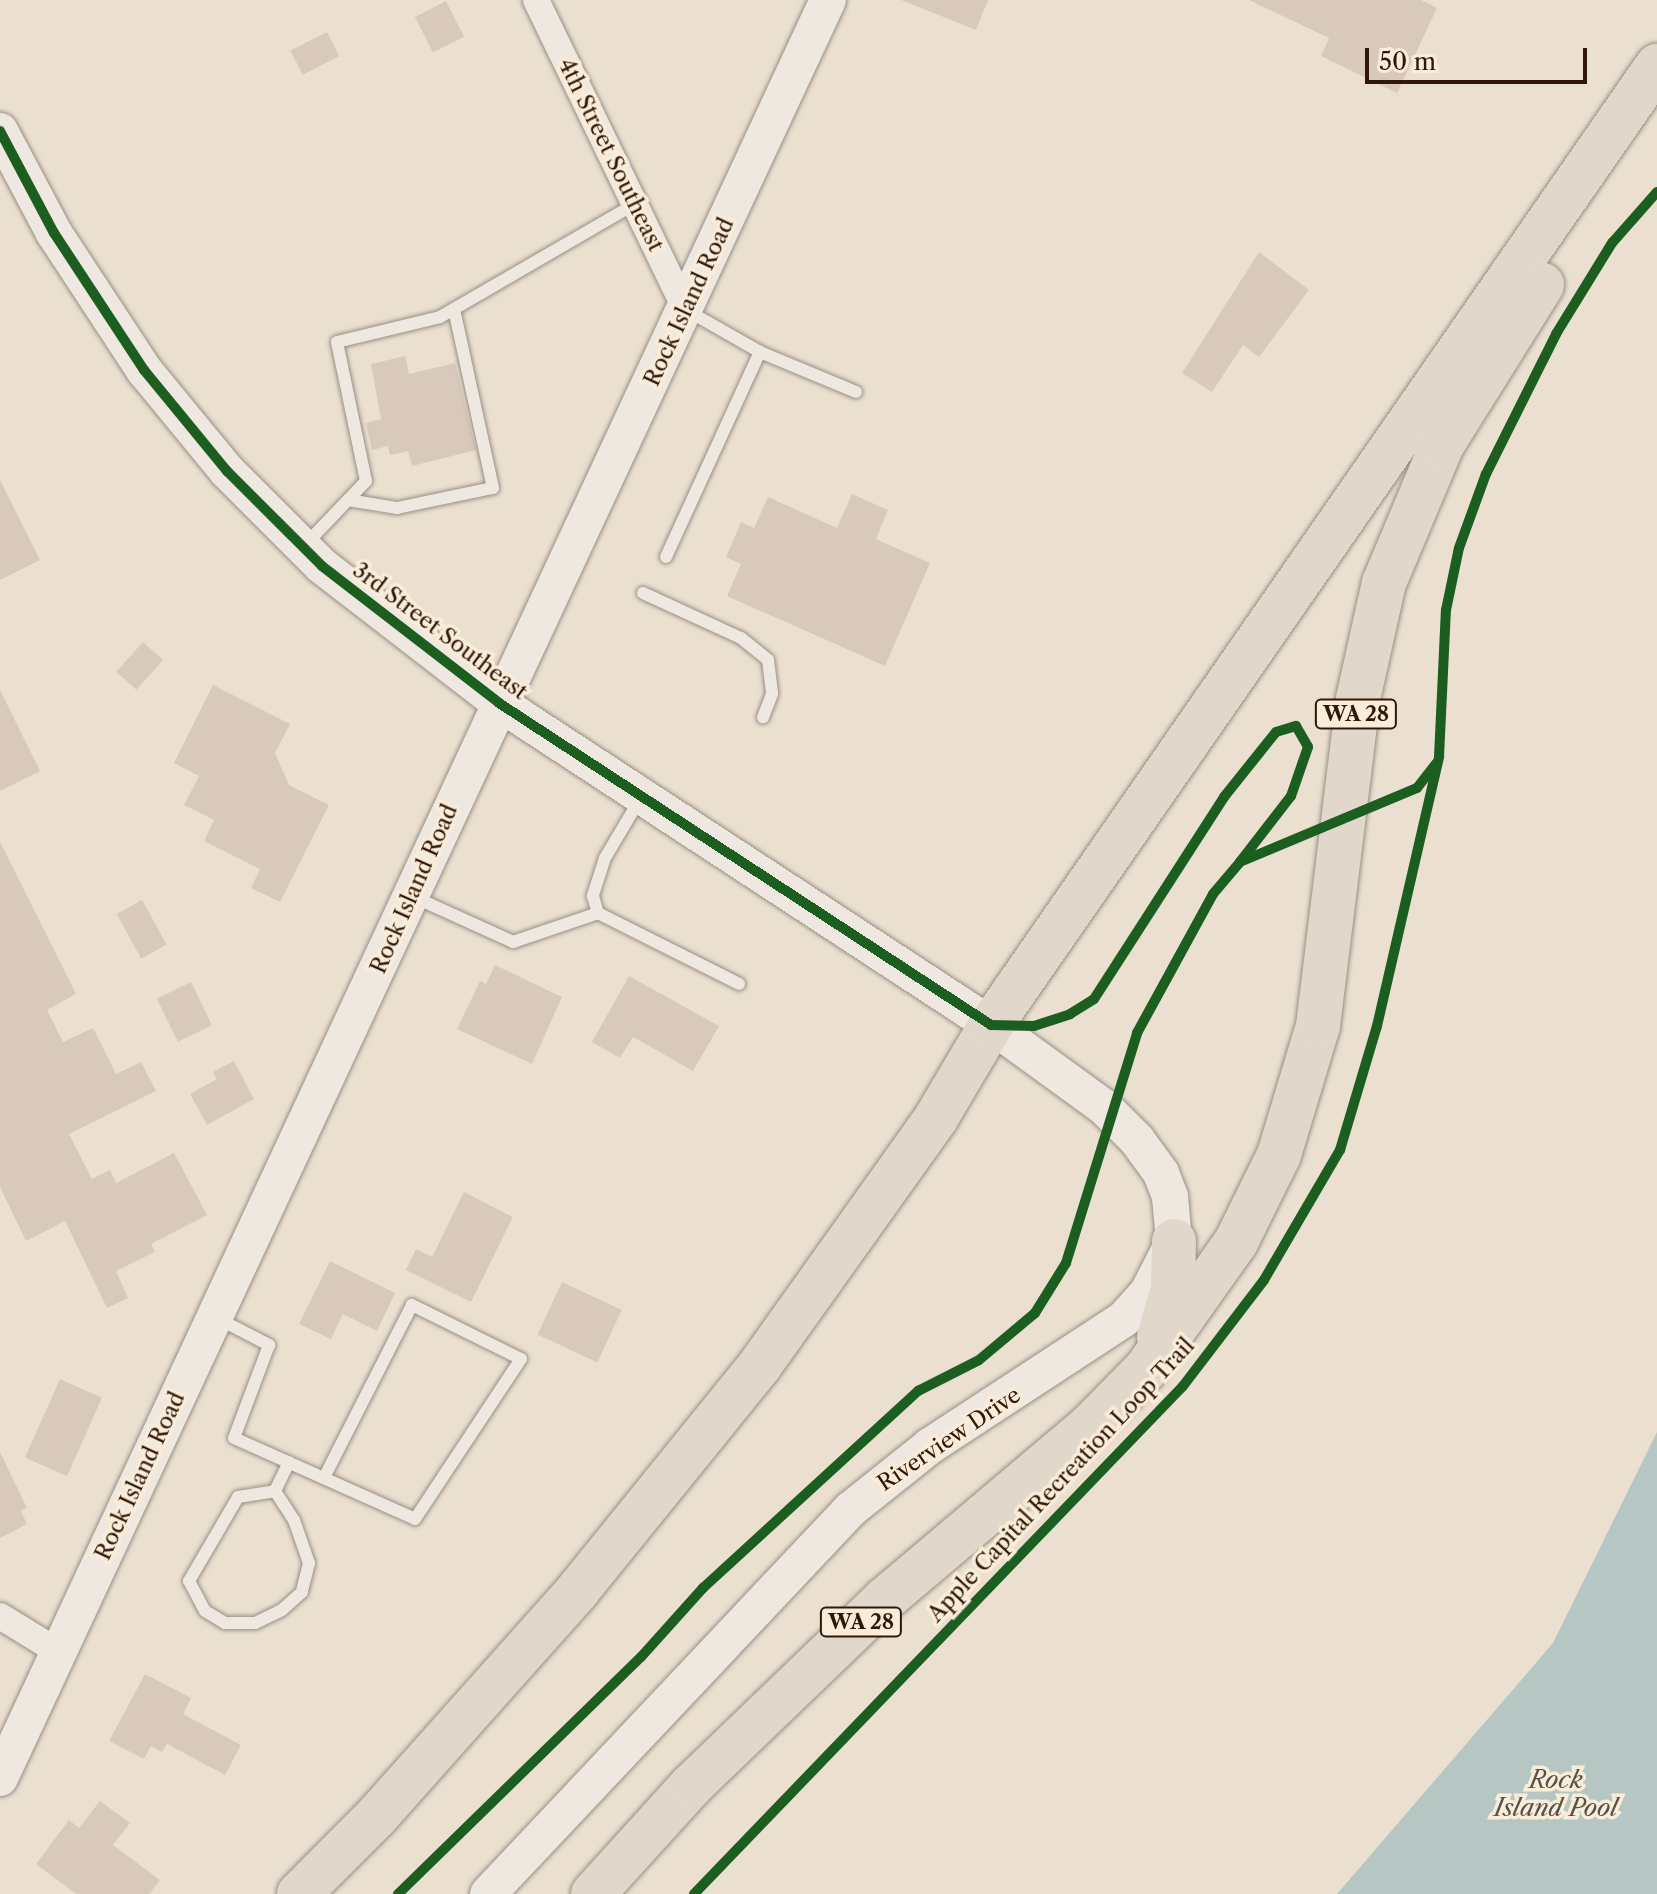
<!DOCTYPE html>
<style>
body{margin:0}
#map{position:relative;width:1657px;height:1894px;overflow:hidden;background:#ebe0d0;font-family:"Libre Caslon Text",serif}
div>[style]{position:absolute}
.water>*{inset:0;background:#b6c7c3}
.building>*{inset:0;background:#d9c9bc;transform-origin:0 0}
.roads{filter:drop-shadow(0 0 2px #988f85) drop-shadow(0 0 2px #988f85)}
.lane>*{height:12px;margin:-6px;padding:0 6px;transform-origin:6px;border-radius:6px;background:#eee8e0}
.street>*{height:26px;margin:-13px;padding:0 13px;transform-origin:13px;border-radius:13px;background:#eee8e0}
.secondary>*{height:36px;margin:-18px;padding:0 18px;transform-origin:18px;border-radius:18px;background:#eee8e0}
.highway>*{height:44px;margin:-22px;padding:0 22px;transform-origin:22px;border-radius:22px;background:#e1d8cb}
.cycleway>*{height:10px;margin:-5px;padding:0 5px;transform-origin:5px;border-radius:5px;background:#1b5e20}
span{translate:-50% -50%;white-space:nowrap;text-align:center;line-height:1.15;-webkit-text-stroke:7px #f9ecd9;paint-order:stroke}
.shield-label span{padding:2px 6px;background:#f9ecd9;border:2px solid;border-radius:6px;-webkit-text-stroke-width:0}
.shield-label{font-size:20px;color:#30170b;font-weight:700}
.street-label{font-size:22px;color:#30170b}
.water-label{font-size:24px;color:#575149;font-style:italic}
.scale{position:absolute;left:1365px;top:48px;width:222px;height:36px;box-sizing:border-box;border:4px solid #30170b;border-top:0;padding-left:10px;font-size:24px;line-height:28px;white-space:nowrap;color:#30170b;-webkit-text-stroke:6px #f9ecd9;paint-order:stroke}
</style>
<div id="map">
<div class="water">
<div style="clip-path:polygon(1657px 1432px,1657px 1894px,1337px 1894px,1553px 1643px)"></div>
</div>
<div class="building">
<div style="clip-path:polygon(901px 0,988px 0,976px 30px)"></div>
<div style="clip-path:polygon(1249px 0,1421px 0,1437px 8px,1397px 93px,1321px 56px,1329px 38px)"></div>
<div style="left:446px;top:1px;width:40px;height:35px;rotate:63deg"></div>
<div style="left:327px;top:32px;width:27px;height:41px;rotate:63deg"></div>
<div style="clip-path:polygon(1259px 252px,1309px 290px,1259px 357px,1243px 345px,1212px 392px,1182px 373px)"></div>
<div style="clip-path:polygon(405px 356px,409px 374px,455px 363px,476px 450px,412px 466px,408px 451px,390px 455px,388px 446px,372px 450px,366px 423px,381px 419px,371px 364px)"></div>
<div style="clip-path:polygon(0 480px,40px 560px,0 580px)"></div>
<div style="clip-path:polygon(852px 494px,888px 510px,876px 539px,930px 563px,885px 666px,727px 596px,741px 564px,726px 557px,741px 522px,754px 528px,768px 497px,837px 528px)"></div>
<div style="left:143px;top:642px;width:27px;height:40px;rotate:42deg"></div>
<div style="clip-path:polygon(213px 685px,290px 724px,275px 753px,289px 785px,329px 805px,280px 902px,251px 888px,260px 869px,204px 841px,214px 820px,184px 805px,199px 776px,174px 763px)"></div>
<div style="clip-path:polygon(0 690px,40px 771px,0 791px)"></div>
<div style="clip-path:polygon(0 842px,76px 994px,47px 1010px,63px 1042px,93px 1028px,116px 1074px,141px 1062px,156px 1091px,69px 1134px,92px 1179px,110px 1170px,116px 1183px,174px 1153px,207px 1215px,151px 1244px,155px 1252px,116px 1271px,128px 1298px,107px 1308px,65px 1221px,26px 1241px,0 1187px)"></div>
<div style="left:142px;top:900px;width:51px;height:29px;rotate:61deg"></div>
<div style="clip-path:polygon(495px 965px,562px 997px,532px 1064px,457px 1029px,480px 981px,486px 984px)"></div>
<div style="clip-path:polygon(629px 976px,719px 1026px,693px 1071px,633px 1037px,620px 1058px,592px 1042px)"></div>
<div style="left:191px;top:982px;width:48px;height:38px;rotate:64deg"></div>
<div style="clip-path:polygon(234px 1061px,254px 1099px,207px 1125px,190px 1094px,217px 1079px,213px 1072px)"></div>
<div style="clip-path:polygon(464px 1192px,513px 1217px,471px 1302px,406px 1270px,416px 1249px,432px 1257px)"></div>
<div style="clip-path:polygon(330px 1261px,395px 1293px,377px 1331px,343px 1314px,331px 1339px,299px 1324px)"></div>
<div style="left:562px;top:1282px;width:66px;height:58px;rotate:25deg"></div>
<div style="left:60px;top:1379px;width:46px;height:86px;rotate:24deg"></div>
<div style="clip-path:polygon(0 1452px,27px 1508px,21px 1511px,27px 1524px,0 1538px)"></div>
<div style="clip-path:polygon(145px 1674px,191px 1698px,183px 1714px,241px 1745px,225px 1775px,167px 1744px,162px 1752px,151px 1746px,144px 1759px,109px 1741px)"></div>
<div style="clip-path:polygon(100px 1801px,130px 1823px,113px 1845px,160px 1880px,149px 1894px,76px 1894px,36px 1864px,69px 1820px,79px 1828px)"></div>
</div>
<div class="roads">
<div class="lane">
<div style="left:760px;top:352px;width:104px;rotate:22.6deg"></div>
<div style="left:348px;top:500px;width:50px;rotate:9.3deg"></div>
<div style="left:397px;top:508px;width:98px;rotate:-11.8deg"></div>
<div style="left:493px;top:488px;width:183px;rotate:-102.3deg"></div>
<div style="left:305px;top:545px;width:88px;rotate:-46.4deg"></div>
<div style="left:366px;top:481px;width:142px;rotate:-101.8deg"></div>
<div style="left:337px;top:342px;width:106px;rotate:-13.6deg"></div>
<div style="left:440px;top:317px;width:225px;rotate:-30.1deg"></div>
<div style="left:666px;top:557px;width:226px;rotate:-65.4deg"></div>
<div style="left:760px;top:352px;width:83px;rotate:-150.3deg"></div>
<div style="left:643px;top:593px;width:108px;rotate:24.7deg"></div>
<div style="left:741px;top:638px;width:35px;rotate:39deg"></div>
<div style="left:768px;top:660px;width:34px;rotate:83deg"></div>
<div style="left:772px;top:694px;width:25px;rotate:111deg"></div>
<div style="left:640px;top:799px;width:69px;rotate:120.7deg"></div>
<div style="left:605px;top:858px;width:40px;rotate:108deg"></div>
<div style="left:593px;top:896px;width:18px;rotate:74deg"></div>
<div style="left:598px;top:913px;width:158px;rotate:26.7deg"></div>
<div style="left:414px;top:897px;width:109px;rotate:24.4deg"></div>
<div style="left:513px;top:942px;width:90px;rotate:-18.8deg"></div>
<div style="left:217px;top:1318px;width:59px;rotate:27.4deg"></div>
<div style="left:269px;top:1345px;width:99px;rotate:110.6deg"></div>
<div style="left:234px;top:1438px;width:198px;rotate:24.1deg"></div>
<div style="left:415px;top:1519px;width:192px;rotate:-56.5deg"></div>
<div style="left:521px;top:1359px;width:122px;rotate:-153.6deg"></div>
<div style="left:412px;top:1305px;width:194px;rotate:117deg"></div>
<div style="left:275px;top:1491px;width:35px;rotate:57deg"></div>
<div style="left:294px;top:1520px;width:46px;rotate:70.8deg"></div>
<div style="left:309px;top:1563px;width:30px;rotate:104deg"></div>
<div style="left:302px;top:1592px;width:27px;rotate:138deg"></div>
<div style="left:282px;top:1610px;width:30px;rotate:154deg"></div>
<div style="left:255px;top:1623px;width:30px;rotate:180deg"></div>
<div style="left:225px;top:1623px;width:23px;rotate:-149deg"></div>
<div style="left:205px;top:1611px;width:34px;rotate:-118deg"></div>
<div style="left:189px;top:1581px;width:97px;rotate:-59.7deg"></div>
<div style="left:238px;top:1497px;width:37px;rotate:-9deg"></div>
<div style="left:275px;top:1491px;width:32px;rotate:-64deg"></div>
</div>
<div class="street">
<div style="left:536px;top:0;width:344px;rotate:64.2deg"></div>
<div style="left:0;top:1616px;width:67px;rotate:31.6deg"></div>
</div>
<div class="secondary">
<div style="left:0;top:131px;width:115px;rotate:62.1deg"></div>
<div style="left:54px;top:233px;width:164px;rotate:56.7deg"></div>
<div style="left:144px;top:370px;width:131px;rotate:50.6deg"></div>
<div style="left:227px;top:471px;width:134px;rotate:45deg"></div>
<div style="left:322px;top:566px;width:224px;rotate:37.7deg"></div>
<div style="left:499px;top:703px;width:588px;rotate:33.2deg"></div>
<div style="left:991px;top:1025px;width:140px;rotate:36deg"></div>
<div style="left:1104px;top:1107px;width:47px;rotate:45deg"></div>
<div style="left:1137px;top:1140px;width:41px;rotate:54deg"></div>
<div style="left:1161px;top:1173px;width:26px;rotate:69deg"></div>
<div style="left:1170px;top:1197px;width:44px;rotate:84.8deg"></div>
<div style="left:1174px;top:1241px;width:57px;rotate:117deg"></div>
<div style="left:1148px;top:1292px;width:36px;rotate:132deg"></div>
<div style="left:1124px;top:1319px;width:232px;rotate:146.8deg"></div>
<div style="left:930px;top:1446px;width:101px;rotate:141.4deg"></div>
<div style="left:851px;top:1509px;width:529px;rotate:133.32deg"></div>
<div style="left:0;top:1778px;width:1961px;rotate:-65.03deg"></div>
</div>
<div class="highway">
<div style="left:1159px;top:1337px;width:51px;rotate:-74.1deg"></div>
<div style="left:1173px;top:1288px;width:47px;rotate:-88.8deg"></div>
<div style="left:299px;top:1894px;width:109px;rotate:-45deg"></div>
<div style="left:376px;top:1817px;width:304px;rotate:-48.3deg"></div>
<div style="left:578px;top:1590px;width:289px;rotate:-51deg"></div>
<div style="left:760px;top:1365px;width:303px;rotate:-54.5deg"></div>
<div style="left:936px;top:1118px;width:108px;rotate:-59.4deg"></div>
<div style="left:991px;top:1025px;width:1168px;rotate:-55.22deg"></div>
<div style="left:593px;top:1894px;width:147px;rotate:-47.8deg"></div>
<div style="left:692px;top:1785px;width:267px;rotate:-43.9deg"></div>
<div style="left:884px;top:1600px;width:268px;rotate:-40.2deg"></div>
<div style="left:1089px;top:1427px;width:81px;rotate:-45.5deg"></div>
<div style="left:1146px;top:1369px;width:156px;rotate:-54.7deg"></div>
<div style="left:1236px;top:1242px;width:97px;rotate:-63.7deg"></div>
<div style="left:1279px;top:1155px;width:135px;rotate:-73.2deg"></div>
<div style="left:1318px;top:1026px;width:329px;rotate:-83deg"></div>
<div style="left:1358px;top:699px;width:119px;rotate:-77.4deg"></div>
<div style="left:1384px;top:583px;width:150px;rotate:-67.2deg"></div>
<div style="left:1442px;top:445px;width:189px;rotate:-58deg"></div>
</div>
</div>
<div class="cycleway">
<div style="left:0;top:131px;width:115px;rotate:62.1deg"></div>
<div style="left:54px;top:233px;width:164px;rotate:56.7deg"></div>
<div style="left:144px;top:370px;width:131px;rotate:50.6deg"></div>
<div style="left:227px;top:471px;width:134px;rotate:45deg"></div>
<div style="left:322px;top:566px;width:224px;rotate:37.7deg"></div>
<div style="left:499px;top:703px;width:588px;rotate:33.2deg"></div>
<div style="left:991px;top:1025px;width:43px;rotate:1.3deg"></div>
<div style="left:1034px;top:1026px;width:38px;rotate:-18deg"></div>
<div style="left:1070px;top:1014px;width:28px;rotate:-32deg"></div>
<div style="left:1094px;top:999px;width:240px;rotate:-57.2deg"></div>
<div style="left:1224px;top:797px;width:83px;rotate:-51.3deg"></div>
<div style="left:1276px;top:732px;width:21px;rotate:-17deg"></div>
<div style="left:1296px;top:726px;width:24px;rotate:60deg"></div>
<div style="left:1308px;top:747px;width:52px;rotate:109.1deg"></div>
<div style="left:1291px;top:796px;width:83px;rotate:127.7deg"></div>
<div style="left:398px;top:1894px;width:339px;rotate:-44.3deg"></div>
<div style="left:641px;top:1657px;width:93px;rotate:-48.1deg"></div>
<div style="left:703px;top:1588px;width:292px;rotate:-42.5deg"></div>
<div style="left:918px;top:1391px;width:68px;rotate:-26.9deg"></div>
<div style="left:979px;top:1360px;width:73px;rotate:-40deg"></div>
<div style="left:1035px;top:1313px;width:59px;rotate:-58.2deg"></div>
<div style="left:1066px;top:1263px;width:241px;rotate:-72.8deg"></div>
<div style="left:1137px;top:1033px;width:158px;rotate:-61.3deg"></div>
<div style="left:1213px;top:894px;width:42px;rotate:-49.8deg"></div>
<div style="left:1240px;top:862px;width:192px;rotate:-22.7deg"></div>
<div style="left:1417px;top:788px;width:31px;rotate:-52deg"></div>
<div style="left:694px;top:1894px;width:705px;rotate:-46.09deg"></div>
<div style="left:1183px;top:1386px;width:133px;rotate:-52.6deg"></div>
<div style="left:1264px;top:1280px;width:151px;rotate:-59.7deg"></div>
<div style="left:1340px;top:1150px;width:129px;rotate:-73.4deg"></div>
<div style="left:1377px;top:1026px;width:276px;rotate:-77deg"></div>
<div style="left:1439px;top:757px;width:147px;rotate:-87.3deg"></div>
<div style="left:1446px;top:610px;width:63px;rotate:-78.2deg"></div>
<div style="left:1459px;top:548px;width:79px;rotate:-70deg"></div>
<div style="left:1486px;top:474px;width:157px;rotate:-63.4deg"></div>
<div style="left:1556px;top:334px;width:107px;rotate:-58.4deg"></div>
<div style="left:1612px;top:243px;width:68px;rotate:-48.6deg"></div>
</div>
<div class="shield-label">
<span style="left:1356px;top:714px">WA 28</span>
<span style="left:861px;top:1622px">WA 28</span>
</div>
<div class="street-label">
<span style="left:611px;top:155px;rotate:64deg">4th Street Southeast</span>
<span style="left:689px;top:302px;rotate:-65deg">Rock Island Road</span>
<span style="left:440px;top:631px;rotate:37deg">3rd Street Southeast</span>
<span style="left:414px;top:889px;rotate:-66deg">Rock Island Road</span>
<span style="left:949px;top:1439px;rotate:-34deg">Riverview Drive</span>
<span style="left:140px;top:1476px;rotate:-65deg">Rock Island Road</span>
<span style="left:1061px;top:1480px;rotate:-47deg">Apple Capital Recreation Loop Trail</span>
</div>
<div class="water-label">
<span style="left:1556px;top:1794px">Rock<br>Island Pool</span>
</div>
<div class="scale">50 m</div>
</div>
